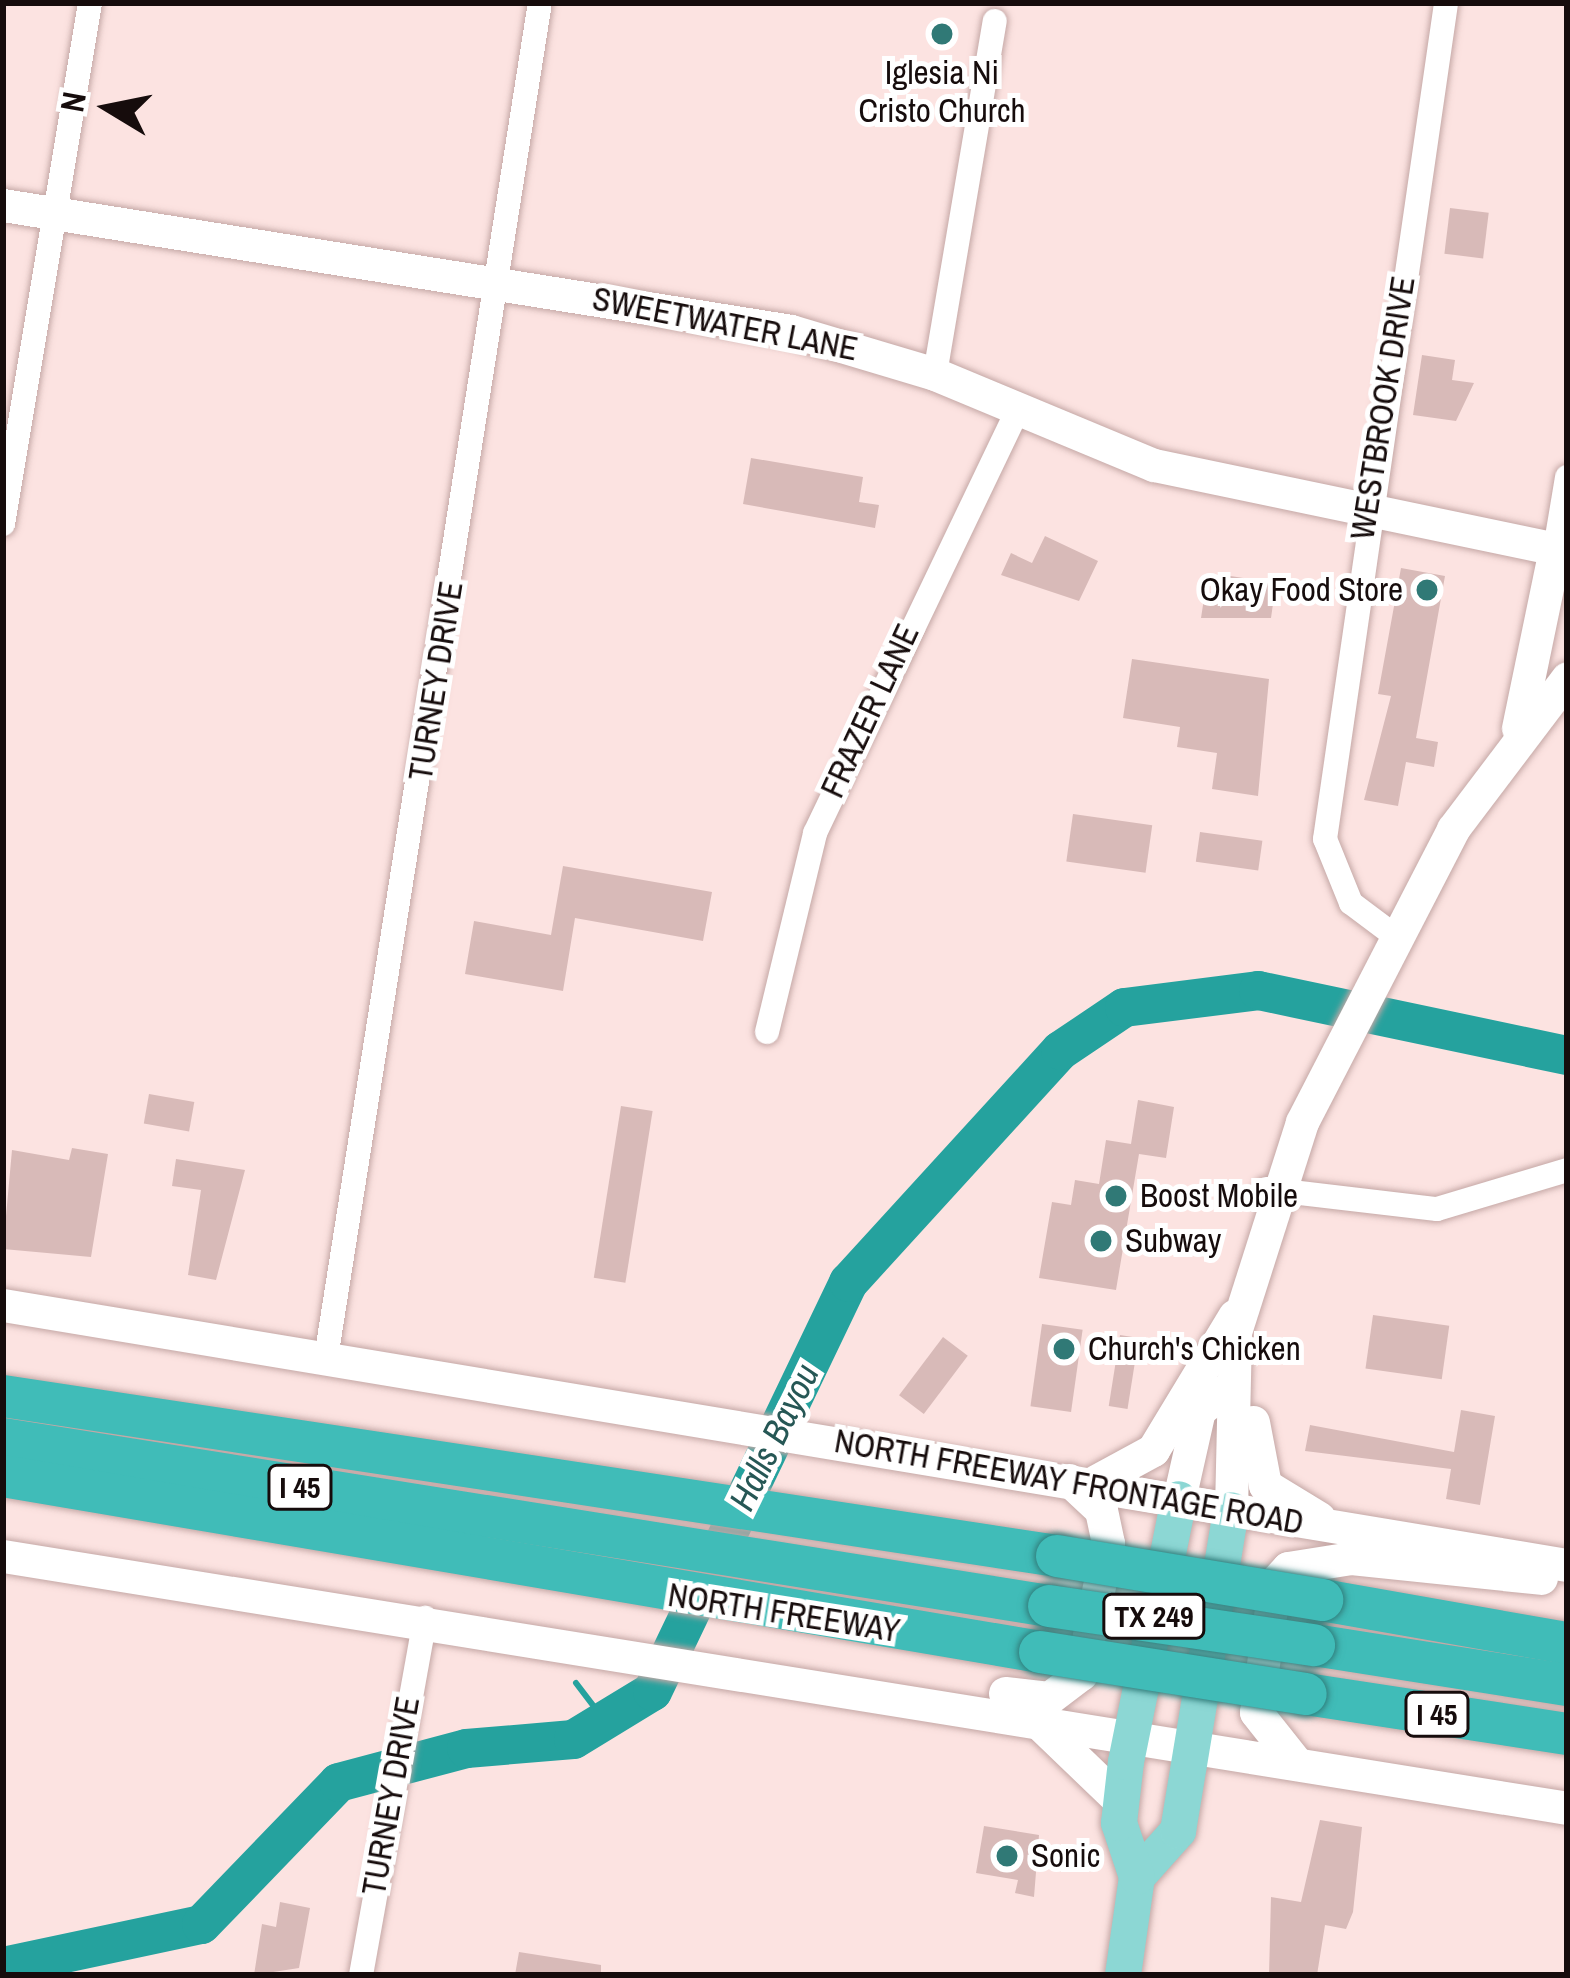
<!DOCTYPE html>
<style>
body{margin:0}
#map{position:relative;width:1570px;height:1978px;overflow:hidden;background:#fce3e1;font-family:"Archivo Narrow",sans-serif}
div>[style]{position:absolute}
.stream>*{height:6px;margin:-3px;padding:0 3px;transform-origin:3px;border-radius:3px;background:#25a29e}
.river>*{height:39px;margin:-19.5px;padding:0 19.5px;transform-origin:19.5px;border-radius:19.5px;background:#25a29e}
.building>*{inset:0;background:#d8bab8;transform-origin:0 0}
.roads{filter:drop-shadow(0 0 3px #c5a8a6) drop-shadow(0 0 3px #c5a8a6)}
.street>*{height:24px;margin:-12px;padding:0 12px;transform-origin:12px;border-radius:12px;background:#fff}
.secondary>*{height:33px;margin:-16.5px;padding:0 16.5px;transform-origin:16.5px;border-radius:16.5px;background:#fff}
.primary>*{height:36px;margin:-18px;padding:0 18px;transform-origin:18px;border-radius:18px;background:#8cd7d4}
.highway>*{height:42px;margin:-21px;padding:0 21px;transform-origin:21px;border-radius:21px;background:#40bcb8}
.bridges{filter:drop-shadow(0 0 3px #317e7c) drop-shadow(0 0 3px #317e7c)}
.highway-bridge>*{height:42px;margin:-21px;padding:0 21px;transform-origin:21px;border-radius:21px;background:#40bcb8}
.dots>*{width:33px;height:33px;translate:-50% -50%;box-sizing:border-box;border:6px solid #fff;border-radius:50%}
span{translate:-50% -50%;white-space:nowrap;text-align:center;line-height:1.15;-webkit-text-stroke:10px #fff;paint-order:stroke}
.shield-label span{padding:3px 9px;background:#fff;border:3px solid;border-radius:9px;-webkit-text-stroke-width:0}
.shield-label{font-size:30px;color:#160c0c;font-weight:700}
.poi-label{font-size:33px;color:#160c0c}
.right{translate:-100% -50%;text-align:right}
.left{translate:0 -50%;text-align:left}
.street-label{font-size:33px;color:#160c0c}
.water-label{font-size:36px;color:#265755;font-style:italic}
.frame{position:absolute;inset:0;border:6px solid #160c0c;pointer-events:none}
.north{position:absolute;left:48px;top:48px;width:120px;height:120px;-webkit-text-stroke:9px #fff;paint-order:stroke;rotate:280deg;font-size:33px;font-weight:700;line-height:48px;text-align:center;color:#160c0c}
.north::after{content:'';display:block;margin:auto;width:42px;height:54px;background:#160c0c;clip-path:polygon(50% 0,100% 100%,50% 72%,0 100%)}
</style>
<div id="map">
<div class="stream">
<div style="left:576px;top:1683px;width:53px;rotate:52.7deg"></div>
</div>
<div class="river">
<div style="left:3px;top:1966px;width:202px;rotate:-12deg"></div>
<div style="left:201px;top:1924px;width:197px;rotate:-46deg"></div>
<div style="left:338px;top:1782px;width:132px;rotate:-14.9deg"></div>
<div style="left:466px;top:1748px;width:107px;rotate:-4.8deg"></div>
<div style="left:573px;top:1739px;width:92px;rotate:-31.3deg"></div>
<div style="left:652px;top:1691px;width:454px;rotate:-64.4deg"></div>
<div style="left:848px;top:1282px;width:314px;rotate:-47.6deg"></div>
<div style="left:1060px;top:1050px;width:77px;rotate:-33.9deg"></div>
<div style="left:1124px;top:1007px;width:135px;rotate:-7.2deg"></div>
<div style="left:1258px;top:990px;width:316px;rotate:11.9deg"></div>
</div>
<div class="building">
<div style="left:1450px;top:208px;width:39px;height:46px;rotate:7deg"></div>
<div style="clip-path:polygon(1422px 355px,1455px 360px,1452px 380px,1474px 383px,1456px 421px,1413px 415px)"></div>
<div style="clip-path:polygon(751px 458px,863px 477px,859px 502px,879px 505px,875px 528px,743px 504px)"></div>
<div style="clip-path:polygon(1045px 536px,1098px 561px,1079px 601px,1001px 575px,1011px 553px,1032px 563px)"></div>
<div style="clip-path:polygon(1401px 568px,1445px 576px,1416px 738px,1438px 742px,1434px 767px,1406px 762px,1398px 806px,1364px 800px,1391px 696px,1378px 694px)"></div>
<div style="clip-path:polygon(1224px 575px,1276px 583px,1271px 618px,1201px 618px,1205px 592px,1221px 594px)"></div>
<div style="clip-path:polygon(1132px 659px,1269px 679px,1258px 796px,1212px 789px,1217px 753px,1177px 747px,1180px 727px,1123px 718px)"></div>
<div style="left:1073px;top:814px;width:80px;height:48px;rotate:8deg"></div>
<div style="left:1200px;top:832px;width:63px;height:30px;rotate:8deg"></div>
<div style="clip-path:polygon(563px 866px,712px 892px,703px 941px,575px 918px,563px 991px,465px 974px,474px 921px,551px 935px)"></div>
<div style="left:149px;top:1094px;width:46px;height:30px;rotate:10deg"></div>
<div style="clip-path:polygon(1138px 1100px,1174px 1107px,1166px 1158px,1139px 1154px,1116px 1290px,1039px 1278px,1052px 1202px,1071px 1205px,1075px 1180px,1099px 1184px,1106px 1140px,1131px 1144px)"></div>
<div style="left:621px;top:1106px;width:32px;height:174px;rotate:9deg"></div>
<div style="clip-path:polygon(72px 1148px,108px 1154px,91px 1257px,3px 1249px,12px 1150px,69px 1160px)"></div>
<div style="clip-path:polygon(176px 1159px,245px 1170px,216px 1280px,188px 1275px,201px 1190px,172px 1186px)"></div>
<div style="left:1373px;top:1315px;width:77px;height:54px;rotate:8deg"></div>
<div style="left:1042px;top:1324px;width:41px;height:83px;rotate:8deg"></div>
<div style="left:1120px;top:1335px;width:19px;height:72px;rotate:9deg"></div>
<div style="left:943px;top:1337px;width:31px;height:73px;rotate:37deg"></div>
<div style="clip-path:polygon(1461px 1410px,1495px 1416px,1480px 1505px,1446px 1499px,1451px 1469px,1305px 1451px,1310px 1425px,1454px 1452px)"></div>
<div style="clip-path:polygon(1320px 1820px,1362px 1827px,1353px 1912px,1346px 1929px,1325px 1925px,1317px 1975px,1269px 1975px,1271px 1897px,1301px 1902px)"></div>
<div style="clip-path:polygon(984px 1826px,1039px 1835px,1034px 1897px,1015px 1893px,1018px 1880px,976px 1873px)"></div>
<div style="clip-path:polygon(280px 1902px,310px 1908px,299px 1968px,254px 1975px,262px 1924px,276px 1927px)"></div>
<div style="clip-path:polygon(519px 1952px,601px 1965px,601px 1975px,515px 1975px)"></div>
</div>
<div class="roads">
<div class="street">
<div style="left:935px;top:374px;width:358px;rotate:-80.4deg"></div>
<div style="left:3px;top:524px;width:528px;rotate:-80.52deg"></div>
<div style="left:1555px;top:549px;width:73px;rotate:-80.5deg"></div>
<div style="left:1391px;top:933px;width:50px;rotate:-143.1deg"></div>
<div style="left:1351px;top:903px;width:69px;rotate:-112.1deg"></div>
<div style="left:1325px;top:839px;width:845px;rotate:-81.76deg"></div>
<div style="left:767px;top:1032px;width:205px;rotate:-76.4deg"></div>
<div style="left:815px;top:833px;width:472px;rotate:-64.4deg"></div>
<div style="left:1266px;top:1189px;width:172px;rotate:6.7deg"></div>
<div style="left:1437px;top:1209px;width:136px;rotate:-16.7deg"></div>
<div style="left:326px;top:1358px;width:1372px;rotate:-81.03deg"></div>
<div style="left:361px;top:1975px;width:363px;rotate:-79.8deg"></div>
</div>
<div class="secondary">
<div style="left:3px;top:205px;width:798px;rotate:9.08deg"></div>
<div style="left:791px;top:331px;width:150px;rotate:16.6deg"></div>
<div style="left:935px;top:374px;width:237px;rotate:22.6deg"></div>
<div style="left:1154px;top:465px;width:422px;rotate:11.8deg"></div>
<div style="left:1518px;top:728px;width:183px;rotate:-78.3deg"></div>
<div style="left:3px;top:1305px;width:1585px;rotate:9.44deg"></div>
<div style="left:1253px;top:1422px;width:64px;rotate:79.2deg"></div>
<div style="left:1265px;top:1485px;width:63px;rotate:31.4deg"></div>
<div style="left:1096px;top:1481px;width:65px;rotate:-28.5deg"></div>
<div style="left:1153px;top:1450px;width:157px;rotate:-58.8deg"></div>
<div style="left:1179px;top:1499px;width:91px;rotate:-77.3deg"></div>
<div style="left:1199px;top:1410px;width:34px;rotate:-37deg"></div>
<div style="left:1231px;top:1510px;width:178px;rotate:-88.7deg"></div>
<div style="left:1235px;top:1332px;width:220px;rotate:-72.3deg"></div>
<div style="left:1302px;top:1122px;width:330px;rotate:-62.7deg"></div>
<div style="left:1453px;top:829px;width:189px;rotate:-52.9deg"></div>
<div style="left:3px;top:1556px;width:1584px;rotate:9.15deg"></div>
<div style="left:1005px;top:1693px;width:44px;rotate:6.5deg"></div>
<div style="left:1049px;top:1698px;width:40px;rotate:-37deg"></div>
<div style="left:1081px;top:1674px;width:134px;rotate:-78.4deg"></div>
<div style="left:1108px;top:1543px;width:34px;rotate:-102deg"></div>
<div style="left:1101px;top:1510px;width:44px;rotate:-136.8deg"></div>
<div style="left:1040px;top:1724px;width:112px;rotate:43.9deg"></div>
<div style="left:1294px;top:1760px;width:61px;rotate:-128.4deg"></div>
<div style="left:1256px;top:1712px;width:131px;rotate:-81.7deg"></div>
<div style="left:1275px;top:1582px;width:19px;rotate:-47deg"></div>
<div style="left:1288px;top:1568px;width:64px;rotate:-9deg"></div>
<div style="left:1351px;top:1558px;width:191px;rotate:6deg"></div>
</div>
<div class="primary">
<div style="left:1137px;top:1877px;width:62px;rotate:-48.3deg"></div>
<div style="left:1178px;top:1831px;width:325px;rotate:-80.6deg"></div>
<div style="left:1123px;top:1975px;width:99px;rotate:-81.9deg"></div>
<div style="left:1137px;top:1877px;width:57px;rotate:-108.4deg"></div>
<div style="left:1119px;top:1823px;width:61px;rotate:-83.5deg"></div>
<div style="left:1126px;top:1762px;width:268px;rotate:-78.6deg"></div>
</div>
<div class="highway">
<div style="left:3px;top:1396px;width:1066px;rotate:8.63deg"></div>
<div style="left:3px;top:1439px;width:1059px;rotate:9.07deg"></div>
<div style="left:3px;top:1476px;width:1052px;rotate:9.63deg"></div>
<div style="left:1322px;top:1600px;width:249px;rotate:10deg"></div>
<div style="left:1314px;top:1645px;width:256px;rotate:9deg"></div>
<div style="left:1306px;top:1694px;width:264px;rotate:8.7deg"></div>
</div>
</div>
<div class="bridges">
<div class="highway-bridge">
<div style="left:1057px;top:1556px;width:269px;rotate:9.4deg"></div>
<div style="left:1049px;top:1606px;width:268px;rotate:8.4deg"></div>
<div style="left:1040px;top:1652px;width:269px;rotate:9deg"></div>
</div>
</div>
<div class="dots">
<div style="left:942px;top:34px;background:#307976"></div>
<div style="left:1427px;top:590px;background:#307976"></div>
<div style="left:1116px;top:1196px;background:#307976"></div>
<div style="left:1101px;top:1241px;background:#307976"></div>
<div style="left:1064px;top:1349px;background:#307976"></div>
<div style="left:1007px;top:1856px;background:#307976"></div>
</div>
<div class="shield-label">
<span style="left:300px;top:1487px">I 45</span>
<span style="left:1154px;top:1616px">TX 249</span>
<span style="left:1437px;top:1714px">I 45</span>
</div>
<div class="poi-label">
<span style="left:942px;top:92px">Iglesia Ni<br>Cristo Church</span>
<span class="right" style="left:1403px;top:590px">Okay Food Store</span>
<span class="left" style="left:1140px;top:1196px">Boost Mobile</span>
<span class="left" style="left:1125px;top:1241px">Subway</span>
<span class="left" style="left:1088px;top:1349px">Church's Chicken</span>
<span class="left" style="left:1031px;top:1856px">Sonic</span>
</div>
<div class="street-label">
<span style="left:725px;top:324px;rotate:11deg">SWEETWATER LANE</span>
<span style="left:1383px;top:408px;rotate:-81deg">WESTBROOK DRIVE</span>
<span style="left:436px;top:681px;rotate:-81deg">TURNEY DRIVE</span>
<span style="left:870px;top:711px;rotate:-65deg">FRAZER LANE</span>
<span style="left:1069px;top:1482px;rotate:10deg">NORTH FREEWAY FRONTAGE ROAD</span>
<span style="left:784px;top:1613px;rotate:9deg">NORTH FREEWAY</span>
<span style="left:391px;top:1796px;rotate:-80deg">TURNEY DRIVE</span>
</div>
<div class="water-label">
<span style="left:774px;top:1437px;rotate:-64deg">Halls Bayou</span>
</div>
<div class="frame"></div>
<div class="north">N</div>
</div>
